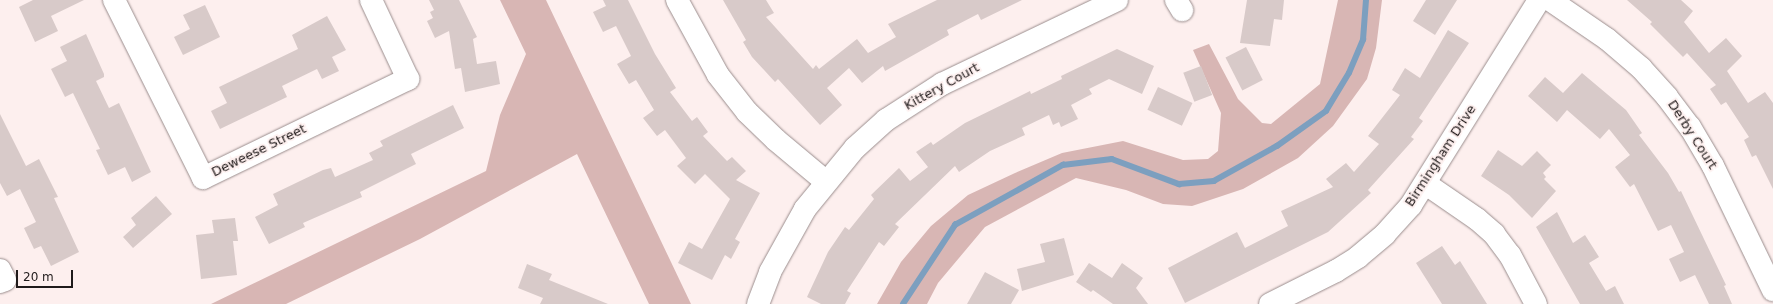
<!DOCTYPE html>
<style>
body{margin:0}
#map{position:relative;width:1773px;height:304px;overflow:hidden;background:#fdefee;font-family:"DejaVu Sans",sans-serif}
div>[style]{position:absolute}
.green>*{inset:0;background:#d8b6b4}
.stream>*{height:5.5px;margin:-2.75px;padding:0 2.75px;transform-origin:2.75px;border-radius:2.75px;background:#7c9fbf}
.building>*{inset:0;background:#d8cac9;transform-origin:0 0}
.roads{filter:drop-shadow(0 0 1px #9a8d8d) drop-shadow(0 0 1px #9a8d8d)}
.minor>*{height:22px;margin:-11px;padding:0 11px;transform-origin:11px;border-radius:11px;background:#fff}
span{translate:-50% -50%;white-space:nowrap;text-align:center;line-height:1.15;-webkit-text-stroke:3.5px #fdefee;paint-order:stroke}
.street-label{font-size:13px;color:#1f1a1a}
.scale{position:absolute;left:16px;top:270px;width:57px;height:18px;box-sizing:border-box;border:2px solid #1f1a1a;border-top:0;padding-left:5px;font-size:12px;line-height:14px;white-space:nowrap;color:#1f1a1a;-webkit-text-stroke:3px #fdefee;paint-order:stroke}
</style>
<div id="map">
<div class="green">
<div style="clip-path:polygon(500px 0,546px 0,691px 304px,649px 304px,577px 154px,420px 239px,286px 304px,211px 304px,486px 171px,500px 115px,526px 54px)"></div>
<div style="clip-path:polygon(1338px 0,1382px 0,1376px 48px,1367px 79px,1333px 126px,1298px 158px,1243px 189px,1192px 206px,1163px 204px,1126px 190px,1076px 178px,985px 227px,938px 283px,927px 304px,877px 304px,901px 262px,931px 226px,968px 195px,1015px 173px,1062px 153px,1123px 141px,1183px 160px,1208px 159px,1218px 151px,1221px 113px,1193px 50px,1209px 44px,1238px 99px,1262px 123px,1271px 124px,1320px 84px)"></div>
</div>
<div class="stream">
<div style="left:903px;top:304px;width:95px;rotate:-56.6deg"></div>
<div style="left:955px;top:225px;width:124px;rotate:-29.1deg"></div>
<div style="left:1063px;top:165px;width:49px;rotate:-7deg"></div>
<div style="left:1112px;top:159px;width:72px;rotate:20.5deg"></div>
<div style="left:1179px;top:184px;width:35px;rotate:-5deg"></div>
<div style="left:1214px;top:181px;width:72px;rotate:-29.1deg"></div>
<div style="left:1277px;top:146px;width:60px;rotate:-35.5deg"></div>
<div style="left:1326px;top:111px;width:44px;rotate:-58.8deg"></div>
<div style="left:1349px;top:73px;width:36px;rotate:-67deg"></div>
<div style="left:1363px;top:40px;width:40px;rotate:-85.7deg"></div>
</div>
<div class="building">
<div style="clip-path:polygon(33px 0,84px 0,51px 16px,58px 31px,35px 42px,19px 7px)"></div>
<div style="clip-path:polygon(429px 0,459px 0,477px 37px,473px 39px,477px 64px,496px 61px,500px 84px,465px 92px,461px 68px,455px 69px,449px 31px,435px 38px,427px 21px,433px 18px,430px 12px,434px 10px)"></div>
<div style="clip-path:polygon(603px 0,628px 0,655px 54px,676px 88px,670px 92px,692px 121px,697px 117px,708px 132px,703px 136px,727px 161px,732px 157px,746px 171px,736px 180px,760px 193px,735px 239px,740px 242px,731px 259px,725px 255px,712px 280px,678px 263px,689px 242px,702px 249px,730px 199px,705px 174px,695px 184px,677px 166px,686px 158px,665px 130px,657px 136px,643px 118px,654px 110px,636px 80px,629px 84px,617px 64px,631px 56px,616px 26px,603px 32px,593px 12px,606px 6px)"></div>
<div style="clip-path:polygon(723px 0,766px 0,774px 13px,766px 17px,813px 69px,816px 65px,819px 69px,857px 39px,868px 53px,896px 37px,888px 24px,937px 0,1022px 0,981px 20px,978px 14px,947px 30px,949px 35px,885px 71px,883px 66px,862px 83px,849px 68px,827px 88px,842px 105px,820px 125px,778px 79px,775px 82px,752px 57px,743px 42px,746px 40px)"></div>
<div style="clip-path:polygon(1247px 0,1284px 0,1282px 20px,1274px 19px,1270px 46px,1240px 43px)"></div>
<div style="clip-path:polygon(1426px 0,1457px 0,1435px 35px,1413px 21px)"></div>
<div style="clip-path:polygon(1627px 0,1681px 0,1693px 11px,1684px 22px,1709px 53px,1726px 38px,1742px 56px,1727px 71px,1748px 103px,1765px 92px,1773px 103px,1773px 189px,1756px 155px,1752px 157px,1744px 140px,1749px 137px,1726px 102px,1721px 105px,1710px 89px,1716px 85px,1687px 53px,1683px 57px,1650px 24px,1652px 22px)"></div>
<div style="clip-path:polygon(205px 5px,220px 37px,183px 55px,174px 37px,190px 29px,183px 15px)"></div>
<div style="clip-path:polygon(327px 16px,346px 50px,332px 57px,339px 71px,322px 79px,317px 69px,282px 86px,287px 97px,220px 129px,211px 111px,227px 103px,219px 87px,298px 49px,292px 35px)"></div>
<div style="clip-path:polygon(1448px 30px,1469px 43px,1419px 118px,1423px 121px,1411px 137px,1414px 139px,1368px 190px,1371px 193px,1328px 232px,1185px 303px,1168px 268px,1237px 232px,1245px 248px,1288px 226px,1281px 211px,1333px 187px,1326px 179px,1346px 163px,1354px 172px,1379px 144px,1368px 136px,1400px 95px,1392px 90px,1405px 68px,1420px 78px)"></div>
<div style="clip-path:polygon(86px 34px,104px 74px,104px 77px,96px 81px,109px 108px,119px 103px,151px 172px,132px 182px,125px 167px,108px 175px,96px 150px,100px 149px,73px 93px,65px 97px,51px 69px,67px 61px,60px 47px)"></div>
<div style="left:1246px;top:47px;width:37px;height:23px;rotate:63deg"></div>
<div style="clip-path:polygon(1117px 49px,1154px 66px,1142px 94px,1109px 79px,1089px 89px,1092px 94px,1071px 105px,1078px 119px,1061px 127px,1059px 122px,1053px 125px,1049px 115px,1022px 128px,1025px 135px,990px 151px,959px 172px,955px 166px,895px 224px,899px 227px,884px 246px,879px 242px,847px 291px,851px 293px,845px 304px,821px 304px,807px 297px,828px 252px,845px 227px,849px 230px,874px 199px,871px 195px,899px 168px,910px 181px,928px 167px,916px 152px,931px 142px,933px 145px,965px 123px,1030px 91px,1031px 94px,1062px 79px,1061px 76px)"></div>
<div style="left:1201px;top:66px;width:31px;height:19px;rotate:69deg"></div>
<div style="clip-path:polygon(1582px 73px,1626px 110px,1642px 133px,1639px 135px,1668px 173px,1679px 192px,1681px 191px,1726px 285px,1724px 286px,1732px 304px,1709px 304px,1695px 275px,1680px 282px,1669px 259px,1684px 252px,1671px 225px,1658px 231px,1634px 184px,1630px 187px,1615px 167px,1630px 155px,1609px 129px,1600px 139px,1567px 110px,1557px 122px,1528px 96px,1545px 77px,1563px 93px)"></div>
<div style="left:1158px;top:87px;width:38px;height:25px;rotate:25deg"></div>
<div style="clip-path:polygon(453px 105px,464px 128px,411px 154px,416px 164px,360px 192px,362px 197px,303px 223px,305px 227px,269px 244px,255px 217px,278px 205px,273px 194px,323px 170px,331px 168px,335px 177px,373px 160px,369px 153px,383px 146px,380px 141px)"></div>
<div style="clip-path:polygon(0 114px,26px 166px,39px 159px,58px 197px,54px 198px,79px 252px,51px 266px,41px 246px,34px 249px,24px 228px,36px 222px,20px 189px,7px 196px,0 183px)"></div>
<div style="clip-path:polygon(1498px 150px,1522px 166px,1537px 151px,1551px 165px,1543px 173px,1546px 177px,1544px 179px,1556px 191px,1532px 218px,1509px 195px,1481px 176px)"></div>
<div style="clip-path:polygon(156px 196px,172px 214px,133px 248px,123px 237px,136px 225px,131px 218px)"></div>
<div style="clip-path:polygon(1557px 212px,1573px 243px,1585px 235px,1599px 257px,1589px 263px,1606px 291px,1615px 286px,1624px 304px,1580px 304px,1536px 227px)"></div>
<div style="clip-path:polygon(235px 218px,238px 241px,233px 241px,237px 275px,201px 279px,196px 235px,214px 233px,212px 220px)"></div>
<div style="clip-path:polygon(1064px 238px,1074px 275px,1022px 291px,1017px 269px,1045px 262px,1040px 244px)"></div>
<div style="clip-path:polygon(1442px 246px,1455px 265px,1460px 261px,1487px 304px,1442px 304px,1416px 263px)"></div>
<div style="clip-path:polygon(1089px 263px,1112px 278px,1122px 263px,1143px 278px,1136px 288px,1148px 304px,1113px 304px,1093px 290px,1091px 292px,1076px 282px)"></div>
<div style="clip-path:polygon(527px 264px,552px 274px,549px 280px,608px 304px,540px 304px,543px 298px,518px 288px)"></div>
<div style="clip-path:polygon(985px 272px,1019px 290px,1011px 304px,967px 304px)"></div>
</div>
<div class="roads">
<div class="minor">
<div style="left:114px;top:0;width:199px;rotate:63.4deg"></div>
<div style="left:203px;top:178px;width:228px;rotate:-25.8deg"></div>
<div style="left:408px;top:79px;width:87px;rotate:-115.1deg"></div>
<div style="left:677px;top:0;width:85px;rotate:61.3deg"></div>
<div style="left:718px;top:75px;width:47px;rotate:51.9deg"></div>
<div style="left:747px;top:112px;width:40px;rotate:44deg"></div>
<div style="left:776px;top:140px;width:64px;rotate:39.9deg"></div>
<div style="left:1176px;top:0;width:12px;rotate:59deg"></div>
<div style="left:1550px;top:0;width:69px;rotate:34.4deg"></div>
<div style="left:1607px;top:39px;width:45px;rotate:40.5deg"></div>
<div style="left:1641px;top:68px;width:39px;rotate:48deg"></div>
<div style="left:1667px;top:97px;width:38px;rotate:53deg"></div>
<div style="left:1690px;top:127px;width:45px;rotate:59.5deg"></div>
<div style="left:1713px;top:166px;width:138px;rotate:64.2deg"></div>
<div style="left:1426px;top:184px;width:62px;rotate:34.5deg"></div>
<div style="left:1477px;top:219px;width:23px;rotate:41deg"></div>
<div style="left:1494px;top:234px;width:26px;rotate:53deg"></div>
<div style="left:1510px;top:255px;width:55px;rotate:62deg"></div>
<div style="left:0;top:270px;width:11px;rotate:63deg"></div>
<div style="left:5px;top:280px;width:5px;rotate:158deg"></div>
<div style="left:758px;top:304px;width:34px;rotate:-69deg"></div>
<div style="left:770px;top:272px;width:72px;rotate:-60.9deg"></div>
<div style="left:805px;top:209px;width:79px;rotate:-50.7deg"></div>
<div style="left:855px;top:148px;width:42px;rotate:-42.1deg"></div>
<div style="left:886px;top:120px;width:67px;rotate:-32.7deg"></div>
<div style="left:942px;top:84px;width:194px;rotate:-25.6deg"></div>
<div style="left:1270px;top:304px;width:74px;rotate:-26.6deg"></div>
<div style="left:1336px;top:271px;width:26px;rotate:-32deg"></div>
<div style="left:1358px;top:257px;width:35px;rotate:-40deg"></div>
<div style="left:1385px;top:234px;width:39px;rotate:-48deg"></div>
<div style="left:1411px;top:205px;width:242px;rotate:-58deg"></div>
</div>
</div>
<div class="street-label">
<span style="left:942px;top:87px;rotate:-29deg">Kittery Court</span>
<span style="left:1692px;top:135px;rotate:57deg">Derby Court</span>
<span style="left:259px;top:151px;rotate:-26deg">Deweese Street</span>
<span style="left:1441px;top:156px;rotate:-57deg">Birmingham Drive</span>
</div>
<div class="scale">20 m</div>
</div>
